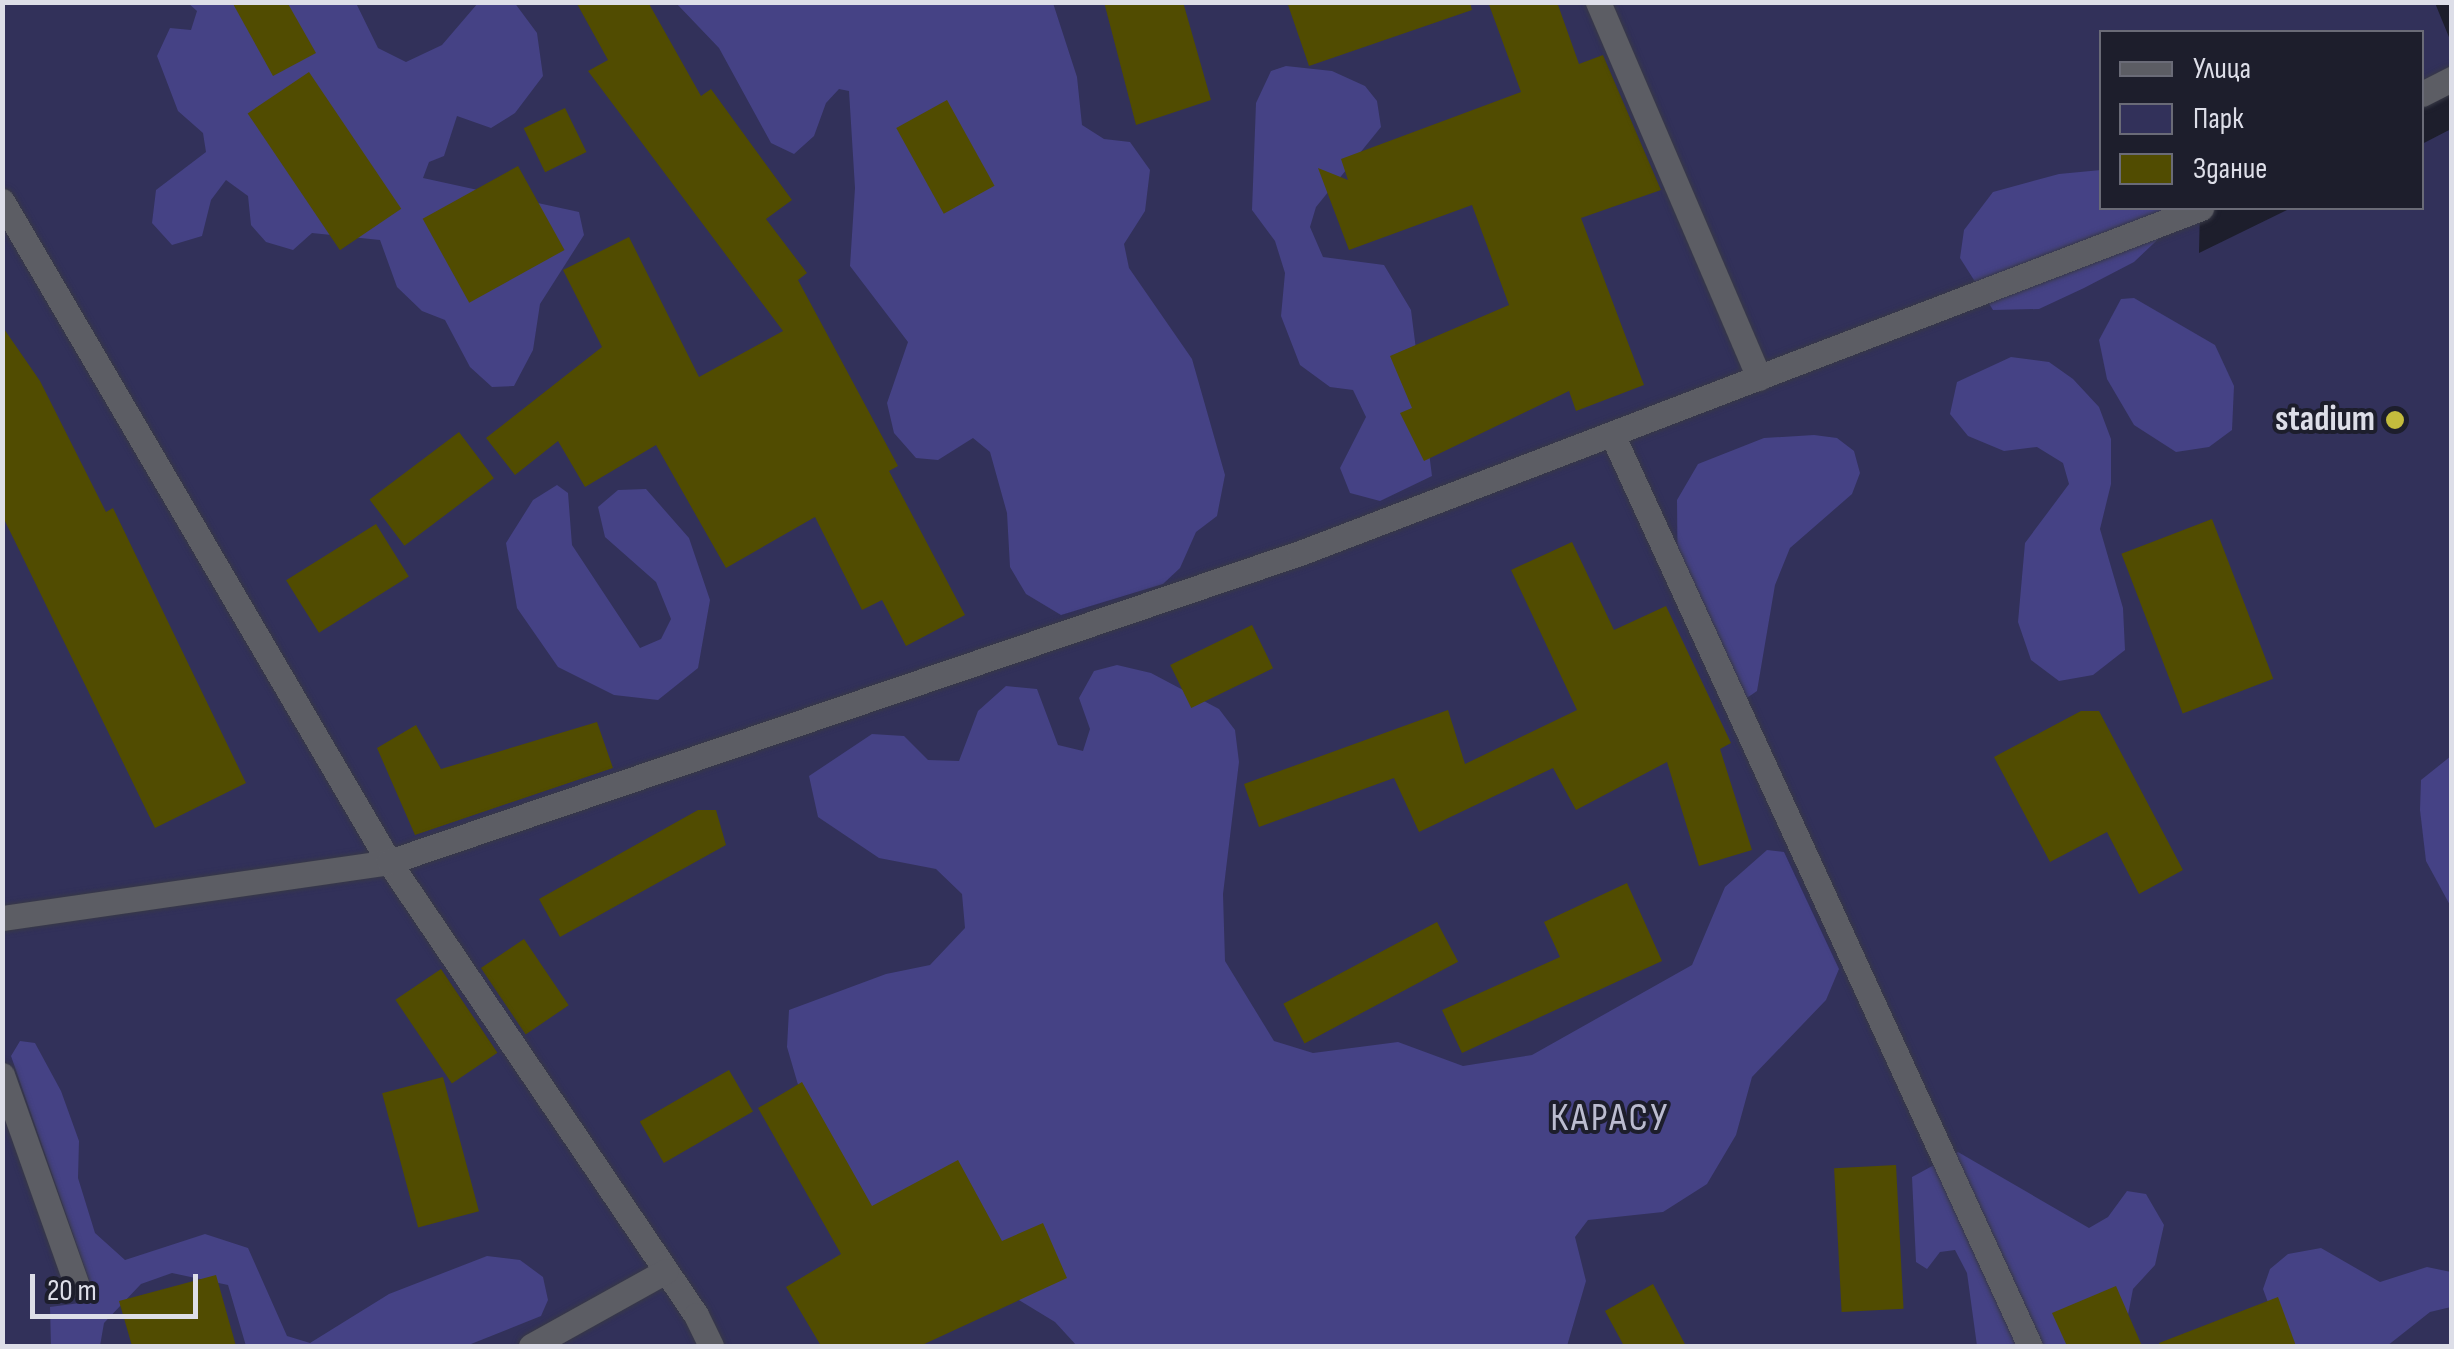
<!DOCTYPE html>
<meta charset="utf-8">
<style>
body{margin:0}
#map{position:relative;width:2454px;height:1349px;overflow:hidden;background:#1d1e2c;font-family:"Sofia Sans Condensed",sans-serif}
div>[style]{position:absolute}
.green>*{inset:0;background:#32315a}
.forest>*{inset:0;background:#454285}
.building>*{inset:0;background:#514c01;transform-origin:0 0}
.roads{filter:drop-shadow(0 0 2px #383946) drop-shadow(0 0 2px #383946)}
.service>*{height:25px;margin:-12.5px;padding:0 12.5px;transform-origin:12.5px;border-radius:12.5px;background:#5c5d64}
.tertiary>*{height:25px;margin:-12.5px;padding:0 12.5px;transform-origin:12.5px;border-radius:12.5px;background:#5c5d64}
.dots>*{width:28px;height:28px;translate:-50% -50%;box-sizing:border-box;border:5px solid #1d1e2c;border-radius:50%}
span{translate:-50% -50%;white-space:nowrap;text-align:center;line-height:1.15;-webkit-text-stroke:8px #1d1e2c;paint-order:stroke}
.poi-label{font-size:35px;color:#dddee8;font-weight:700}
.right{translate:-100% -50%;text-align:right}
.quarter-label{font-size:40px;color:#bbbcd0;letter-spacing:2.5px}
.frame{position:absolute;inset:0;border:5px solid #dddee8;pointer-events:none}
.legend{position:absolute;left:2099px;top:30px;width:325px;height:180px;box-sizing:border-box;background:#1d1e2c;border:2px solid #6a6b77;margin:0;padding:12px 18px;list-style:none;font-size:30px;color:#dddee8}
.legend li{display:flex;align-items:center;gap:20px;height:50px}
.legend b{width:50px;border:2px solid #6a6b77}
.scale{position:absolute;left:30px;top:1274px;width:168px;height:45px;box-sizing:border-box;border:5px solid #dddee8;border-top:0;padding-left:12px;font-size:30px;line-height:35px;white-space:nowrap;color:#dddee8;-webkit-text-stroke:8px #1d1e2c;paint-order:stroke}
</style>
<div id="map">
<div class="green">
<div style="clip-path:polygon(3px 3px,2435px 3px,2451px 42px,2451px 79px,2422px 94px,2422px 32px,2102px 32px,2102px 208px,2200px 208px,2199px 253px,2291px 208px,2422px 208px,2422px 144px,2451px 129px,2451px 1346px,3px 1346px)"></div>
</div>
<div class="forest">
<div style="clip-path:polygon(514px 2px,537px 33px,543px 76px,515px 113px,491px 128px,457px 116px,444px 156px,429px 162px,423px 178px,579px 212px,584px 235px,540px 304px,533px 350px,514px 386px,492px 387px,470px 367px,445px 320px,422px 311px,397px 287px,380px 240px,312px 233px,293px 250px,266px 242px,251px 225px,248px 196px,226px 180px,211px 200px,202px 236px,172px 245px,152px 223px,156px 190px,206px 152px,203px 133px,178px 111px,157px 56px,170px 28px,191px 30px,197px 11px,188px 3px,356px 3px,378px 48px,406px 62px,442px 45px,478px 3px)"></div>
<div style="clip-path:polygon(676px 3px,1053px 3px,1077px 77px,1082px 125px,1104px 139px,1130px 142px,1150px 170px,1145px 211px,1124px 244px,1129px 268px,1192px 359px,1225px 475px,1217px 516px,1196px 532px,1180px 568px,1163px 584px,1061px 615px,1026px 594px,1010px 567px,1007px 513px,990px 452px,973px 438px,938px 460px,916px 458px,894px 433px,887px 403px,908px 342px,850px 266px,855px 188px,849px 91px,839px 89px,826px 103px,814px 136px,794px 154px,771px 143px,719px 48px)"></div>
<div style="clip-path:polygon(1286px 66px,1332px 71px,1365px 86px,1377px 101px,1381px 127px,1316px 207px,1310px 227px,1323px 257px,1384px 265px,1411px 310px,1432px 476px,1380px 501px,1350px 493px,1340px 468px,1366px 417px,1353px 390px,1330px 387px,1300px 365px,1281px 316px,1285px 273px,1275px 241px,1252px 210px,1256px 103px,1271px 71px)"></div>
<div style="clip-path:polygon(2101px 170px,2102px 208px,2191px 208px,2134px 262px,2084px 288px,2039px 309px,1993px 310px,1960px 258px,1964px 230px,1993px 192px,2059px 174px)"></div>
<div style="clip-path:polygon(2134px 298px,2215px 345px,2234px 386px,2232px 430px,2209px 447px,2176px 452px,2134px 425px,2107px 379px,2099px 340px,2121px 299px)"></div>
<div style="clip-path:polygon(2011px 357px,2049px 362px,2073px 379px,2099px 407px,2111px 439px,2111px 484px,2100px 529px,2123px 608px,2125px 650px,2093px 675px,2059px 681px,2031px 660px,2018px 622px,2025px 543px,2069px 484px,2063px 463px,2037px 447px,2004px 451px,1968px 436px,1950px 414px,1957px 382px)"></div>
<div style="clip-path:polygon(1814px 435px,1837px 438px,1854px 451px,1860px 473px,1852px 494px,1790px 548px,1775px 585px,1757px 691px,1741px 702px,1722px 698px,1678px 606px,1677px 500px,1698px 464px,1764px 438px)"></div>
<div style="clip-path:polygon(557px 485px,568px 493px,572px 545px,640px 648px,661px 639px,671px 619px,656px 582px,605px 537px,598px 507px,618px 490px,646px 489px,689px 538px,710px 600px,698px 668px,658px 700px,614px 695px,558px 667px,517px 608px,506px 543px,533px 500px)"></div>
<div style="clip-path:polygon(1117px 665px,1151px 673px,1219px 709px,1235px 730px,1239px 762px,1223px 894px,1225px 961px,1274px 1041px,1313px 1053px,1398px 1042px,1463px 1066px,1532px 1055px,1692px 965px,1725px 887px,1767px 850px,1784px 852px,1839px 969px,1826px 1000px,1752px 1077px,1736px 1135px,1707px 1184px,1663px 1212px,1588px 1220px,1575px 1237px,1586px 1281px,1567px 1346px,1077px 1346px,1055px 1322px,890px 1221px,832px 1201px,787px 1047px,789px 1010px,886px 974px,930px 965px,965px 928px,962px 894px,936px 869px,879px 858px,818px 817px,809px 776px,872px 734px,904px 736px,928px 760px,959px 761px,978px 711px,1006px 686px,1037px 689px,1058px 745px,1083px 751px,1090px 729px,1079px 698px,1094px 671px)"></div>
<div style="clip-path:polygon(2451px 756px,2452px 756px,2451px 907px,2426px 861px,2420px 810px,2421px 780px)"></div>
<div style="clip-path:polygon(20px 1041px,35px 1043px,61px 1091px,79px 1141px,78px 1178px,95px 1233px,125px 1260px,205px 1234px,248px 1248px,287px 1336px,310px 1343px,389px 1294px,487px 1256px,520px 1260px,543px 1277px,548px 1300px,541px 1316px,466px 1346px,246px 1346px,228px 1285px,172px 1273px,141px 1284px,104px 1323px,100px 1346px,51px 1346px,50px 1307px,87px 1302px,91px 1286px,11px 1056px)"></div>
<div style="clip-path:polygon(1958px 1152px,2089px 1228px,2108px 1217px,2127px 1191px,2146px 1194px,2164px 1225px,2155px 1265px,2133px 1289px,2122px 1346px,1977px 1346px,1967px 1273px,1955px 1250px,1940px 1252px,1927px 1269px,1916px 1262px,1912px 1177px)"></div>
<div style="clip-path:polygon(2321px 1248px,2380px 1282px,2427px 1267px,2451px 1272px,2451px 1307px,2430px 1312px,2387px 1346px,2284px 1346px,2263px 1289px,2270px 1269px,2288px 1254px)"></div>
</div>
<div class="building">
<div style="clip-path:polygon(232px 2px,287px 2px,316px 53px,273px 76px)"></div>
<div style="clip-path:polygon(576px 2px,648px 2px,701px 96px,711px 89px,792px 200px,766px 219px,807px 273px,798px 280px,898px 466px,889px 471px,965px 615px,906px 646px,882px 600px,862px 610px,815px 517px,726px 568px,656px 445px,585px 487px,558px 441px,515px 475px,486px 438px,602px 347px,563px 270px,629px 237px,699px 377px,783px 331px,588px 71px,608px 60px)"></div>
<div style="clip-path:polygon(1104px 2px,1183px 2px,1211px 100px,1136px 125px)"></div>
<div style="clip-path:polygon(1287px 2px,1470px 2px,1472px 10px,1309px 66px)"></div>
<div style="clip-path:polygon(1488px 2px,1557px 2px,1579px 64px,1603px 55px,1661px 190px,1581px 218px,1644px 385px,1576px 411px,1569px 391px,1424px 461px,1400px 413px,1412px 408px,1390px 356px,1509px 305px,1472px 205px,1349px 250px,1318px 168px,1348px 180px,1341px 159px,1521px 92px)"></div>
<div style="left:309px;top:72px;width:165px;height:74px;rotate:56deg"></div>
<div style="left:947px;top:100px;width:98px;height:58px;rotate:61deg"></div>
<div style="left:565px;top:108px;width:49px;height:46px;rotate:64deg"></div>
<div style="left:518px;top:166px;width:96px;height:109px;rotate:61deg"></div>
<div style="clip-path:polygon(2px 326px,40px 381px,106px 512px,113px 508px,246px 783px,155px 828px,2px 515px)"></div>
<div style="left:459px;top:432px;width:58px;height:112px;rotate:53deg"></div>
<div style="left:2212px;top:519px;width:171px;height:97px;rotate:69deg"></div>
<div style="left:376px;top:524px;width:62px;height:106px;rotate:58deg"></div>
<div style="clip-path:polygon(1572px 542px,1614px 630px,1666px 606px,1731px 743px,1720px 749px,1752px 850px,1699px 866px,1667px 762px,1576px 810px,1553px 768px,1419px 832px,1394px 778px,1259px 827px,1244px 784px,1448px 710px,1465px 764px,1577px 710px,1511px 570px)"></div>
<div style="left:1252px;top:625px;width:48px;height:91px;rotate:64deg"></div>
<div style="clip-path:polygon(2081px 711px,2099px 711px,2183px 870px,2139px 894px,2107px 832px,2050px 862px,1994px 757px)"></div>
<div style="clip-path:polygon(597px 722px,613px 768px,415px 835px,377px 748px,416px 725px,441px 769px)"></div>
<div style="clip-path:polygon(698px 810px,716px 810px,726px 845px,560px 937px,539px 899px)"></div>
<div style="clip-path:polygon(1627px 883px,1662px 961px,1462px 1053px,1442px 1010px,1560px 957px,1544px 922px)"></div>
<div style="left:1437px;top:922px;width:45px;height:174px;rotate:62deg"></div>
<div style="left:524px;top:939px;width:80px;height:52px;rotate:56deg"></div>
<div style="left:441px;top:969px;width:101px;height:55px;rotate:56deg"></div>
<div style="left:729px;top:1070px;width:48px;height:103px;rotate:60deg"></div>
<div style="left:443px;top:1077px;width:139px;height:63px;rotate:75deg"></div>
<div style="clip-path:polygon(802px 1082px,872px 1206px,958px 1160px,1002px 1241px,1043px 1223px,1067px 1278px,920px 1346px,821px 1346px,786px 1287px,841px 1254px,758px 1108px)"></div>
<div style="left:1896px;top:1165px;width:144px;height:62px;rotate:87deg"></div>
<div style="clip-path:polygon(216px 1275px,236px 1346px,132px 1346px,119px 1301px)"></div>
<div style="clip-path:polygon(1653px 1284px,1686px 1346px,1624px 1346px,1605px 1311px)"></div>
<div style="clip-path:polygon(2116px 1286px,2142px 1346px,2067px 1346px,2052px 1313px)"></div>
<div style="clip-path:polygon(2278px 1297px,2296px 1346px,2159px 1346px,2159px 1343px)"></div>
</div>
<div class="roads">
<div class="service">
<div style="left:1598px;top:2px;width:409px;rotate:66.8deg"></div>
<div style="left:2px;top:201px;width:766px;rotate:59.65deg"></div>
<div style="left:389px;top:862px;width:547px;rotate:55.87deg"></div>
<div style="left:696px;top:1315px;width:34px;rotate:64deg"></div>
<div style="left:1612px;top:434px;width:1003px;rotate:65.38deg"></div>
<div style="left:2px;top:1075px;width:221px;rotate:70.4deg"></div>
<div style="left:531px;top:1346px;width:154px;rotate:-29.1deg"></div>
</div>
<div class="tertiary">
<div style="left:2422px;top:94px;width:34px;rotate:-27deg"></div>
<div style="left:2px;top:918px;width:391px;rotate:-8.2deg"></div>
<div style="left:389px;top:862px;width:962px;rotate:-18.74deg"></div>
<div style="left:1300px;top:553px;width:965px;rotate:-20.95deg"></div>
</div>
</div>
<div class="dots">
<div style="left:2395px;top:420px;background:#c4bc3d"></div>
</div>
<div class="poi-label">
<span class="right" style="left:2375px;top:420px">stadium</span>
</div>
<div class="quarter-label">
<span style="left:1610px;top:1118px">КАРАСУ</span>
</div>
<div class="frame"></div>
<ul class="legend">
<li><b style="height:12px;background:#5c5d64"></b>Улица</li>
<li><b style="height:28px;background:#32315a"></b>Парк</li>
<li><b style="height:28px;background:#514c01"></b>Здание</li>
</ul>
<div class="scale">20 m</div>
</div>
